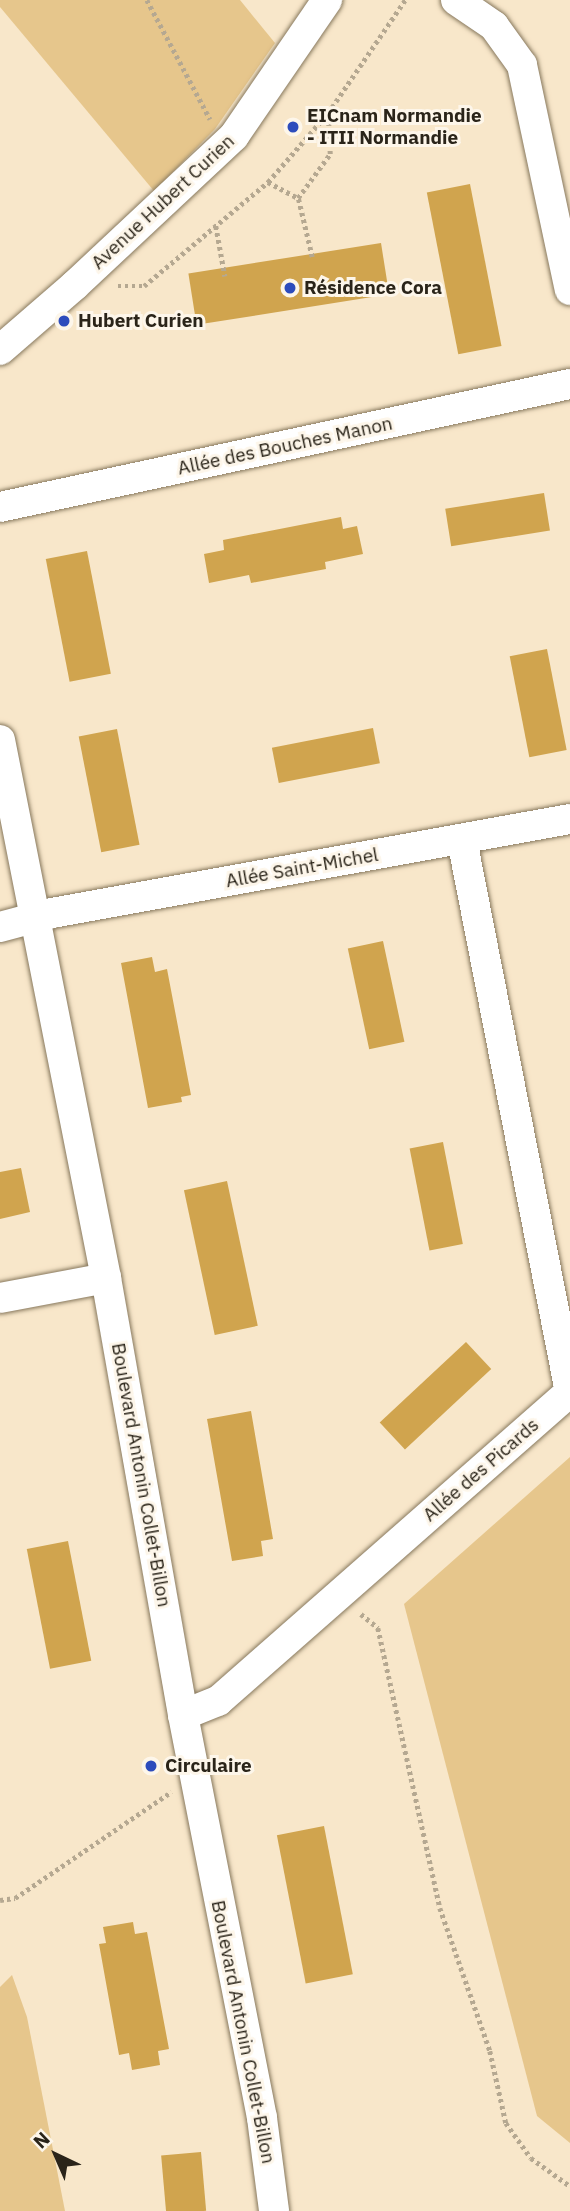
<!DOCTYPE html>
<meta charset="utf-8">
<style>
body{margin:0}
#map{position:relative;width:570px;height:2211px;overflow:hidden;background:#f8e7ca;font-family:"IBM Plex Sans",sans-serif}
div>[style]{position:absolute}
.green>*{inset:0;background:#e6c68c}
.building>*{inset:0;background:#d0a44e;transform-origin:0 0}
.path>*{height:4.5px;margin-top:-2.25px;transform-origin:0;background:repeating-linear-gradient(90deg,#b5a891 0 3.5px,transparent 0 7px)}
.roads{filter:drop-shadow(0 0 2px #87785d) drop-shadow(0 0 2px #87785d)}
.street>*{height:30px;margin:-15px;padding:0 15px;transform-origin:15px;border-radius:15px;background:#fff}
.dots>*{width:19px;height:19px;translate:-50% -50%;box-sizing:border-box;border:4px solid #fdf6ea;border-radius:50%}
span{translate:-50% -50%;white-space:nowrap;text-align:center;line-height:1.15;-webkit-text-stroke:6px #fdf6ea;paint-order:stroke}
.poi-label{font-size:19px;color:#2a2419;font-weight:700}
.left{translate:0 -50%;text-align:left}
.street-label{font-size:19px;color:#2a2419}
.north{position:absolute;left:21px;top:2120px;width:70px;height:70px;-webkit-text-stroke:5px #fdf6ea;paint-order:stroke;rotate:316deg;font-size:19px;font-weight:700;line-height:28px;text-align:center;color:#2a2419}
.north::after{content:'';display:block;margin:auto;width:24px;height:32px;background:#2a2419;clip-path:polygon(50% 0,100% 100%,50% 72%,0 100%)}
</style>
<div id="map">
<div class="green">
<div style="clip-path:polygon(0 0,240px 0,275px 43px,215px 129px,154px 191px,0 7px)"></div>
<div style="clip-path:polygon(570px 1457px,570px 2143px,537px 2116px,404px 1604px)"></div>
<div style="clip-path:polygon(12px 1975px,27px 2017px,65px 2211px,0 2211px,0 1987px)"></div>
</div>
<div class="building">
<div style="left:470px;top:184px;width:165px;height:44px;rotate:79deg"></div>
<div style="left:381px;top:243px;width:52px;height:195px;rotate:81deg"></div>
<div style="left:544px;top:493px;width:38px;height:100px;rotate:81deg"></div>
<div style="clip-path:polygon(341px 517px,343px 529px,357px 526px,363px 554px,325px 562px,326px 569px,251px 583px,249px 575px,209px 583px,204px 554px,224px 550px,223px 540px)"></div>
<div style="left:87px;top:551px;width:125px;height:42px;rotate:79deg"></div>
<div style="left:547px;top:649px;width:103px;height:38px;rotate:79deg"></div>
<div style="left:373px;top:728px;width:36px;height:103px;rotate:79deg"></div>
<div style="left:117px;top:729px;width:118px;height:39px;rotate:79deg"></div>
<div style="left:383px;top:941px;width:103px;height:36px;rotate:78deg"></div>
<div style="clip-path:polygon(152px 957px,155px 972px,167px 969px,191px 1095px,181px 1097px,182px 1102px,148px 1108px,121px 963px)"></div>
<div style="left:443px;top:1142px;width:104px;height:34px;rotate:79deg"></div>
<div style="clip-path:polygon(21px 1168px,30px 1212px,0 1219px,0 1172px)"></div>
<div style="left:227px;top:1181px;width:148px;height:44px;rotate:78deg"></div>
<div style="left:466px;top:1342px;width:37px;height:118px;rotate:47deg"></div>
<div style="clip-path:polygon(251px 1411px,273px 1539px,261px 1541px,263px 1556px,232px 1561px,207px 1419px)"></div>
<div style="left:68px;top:1541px;width:122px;height:42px;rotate:79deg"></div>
<div style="left:324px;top:1826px;width:151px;height:48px;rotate:79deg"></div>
<div style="clip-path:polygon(133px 1922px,135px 1934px,147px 1932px,169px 2049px,158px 2051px,160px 2065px,132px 2070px,129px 2053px,119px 2055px,99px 1944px,106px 1943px,103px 1927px)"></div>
<div style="left:201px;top:2152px;width:59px;height:40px;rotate:85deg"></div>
</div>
<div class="path">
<div style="left:147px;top:0;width:135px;rotate:62.1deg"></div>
<div style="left:268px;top:182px;width:34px;rotate:28deg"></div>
<div style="left:216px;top:226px;width:51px;rotate:79.8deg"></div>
<div style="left:312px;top:257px;width:61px;rotate:-103.3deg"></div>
<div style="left:298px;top:198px;width:54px;rotate:-54deg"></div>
<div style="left:330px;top:154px;width:41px;rotate:-92.8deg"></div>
<div style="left:328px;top:113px;width:137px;rotate:-55.7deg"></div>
<div style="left:118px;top:286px;width:26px"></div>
<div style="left:144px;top:286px;width:162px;rotate:-40deg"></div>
<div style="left:268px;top:182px;width:91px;rotate:-49deg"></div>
<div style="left:361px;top:1614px;width:22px;rotate:39deg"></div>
<div style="left:378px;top:1628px;width:287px;rotate:77.5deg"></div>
<div style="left:440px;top:1908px;width:151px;rotate:70.7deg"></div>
<div style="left:490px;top:2051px;width:74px;rotate:77.5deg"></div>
<div style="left:506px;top:2123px;width:43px;rotate:54.5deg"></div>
<div style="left:531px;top:2158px;width:48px;rotate:35.7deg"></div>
<div style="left:0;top:1900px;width:15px;rotate:-8deg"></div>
<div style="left:15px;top:1898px;width:189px;rotate:-34.2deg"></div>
</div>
<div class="roads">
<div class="street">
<div style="left:456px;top:0;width:46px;rotate:34.4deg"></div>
<div style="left:494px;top:26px;width:48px;rotate:54.3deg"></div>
<div style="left:522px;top:65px;width:230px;rotate:78deg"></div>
<div style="left:0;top:350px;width:99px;rotate:-40.9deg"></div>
<div style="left:75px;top:285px;width:218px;rotate:-43.1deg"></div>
<div style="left:234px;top:136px;width:165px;rotate:-55.6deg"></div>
<div style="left:0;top:507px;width:583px;rotate:-12.18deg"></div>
<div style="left:0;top:740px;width:548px;rotate:78.85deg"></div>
<div style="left:106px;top:1278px;width:444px;rotate:80deg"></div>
<div style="left:183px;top:1715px;width:411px;rotate:78.9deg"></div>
<div style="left:262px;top:2118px;width:94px;rotate:82.6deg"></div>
<div style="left:0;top:927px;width:54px;rotate:-15.1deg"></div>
<div style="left:52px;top:913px;width:526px;rotate:-10.29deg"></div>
<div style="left:0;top:1298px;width:108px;rotate:-10.7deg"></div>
<div style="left:183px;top:1715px;width:38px;rotate:-22deg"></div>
<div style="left:218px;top:1701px;width:468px;rotate:-41.3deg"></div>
<div style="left:570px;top:1392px;width:562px;rotate:-101.07deg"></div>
</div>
</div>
<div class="dots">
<div style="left:293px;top:127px;background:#2d4cbc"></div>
<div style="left:290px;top:288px;background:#2d4cbc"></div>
<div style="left:64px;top:321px;background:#2d4cbc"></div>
<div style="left:151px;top:1766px;background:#2d4cbc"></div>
</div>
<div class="poi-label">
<span class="left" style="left:307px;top:127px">EICnam Normandie<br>- ITII Normandie</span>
<span class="left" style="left:304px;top:288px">Résidence Cora</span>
<span class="left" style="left:78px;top:321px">Hubert Curien</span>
<span class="left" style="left:165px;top:1766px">Circulaire</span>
</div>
<div class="street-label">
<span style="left:163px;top:202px;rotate:-43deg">Avenue Hubert Curien</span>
<span style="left:285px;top:446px;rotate:-12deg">Allée des Bouches Manon</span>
<span style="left:302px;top:868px;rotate:-10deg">Allée Saint-Michel</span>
<span style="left:481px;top:1470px;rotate:-41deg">Allée des Picards</span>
<span style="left:141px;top:1475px;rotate:80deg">Boulevard Antonin Collet-Billon</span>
<span style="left:243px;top:2032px;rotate:79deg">Boulevard Antonin Collet-Billon</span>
</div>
<div class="north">N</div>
</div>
